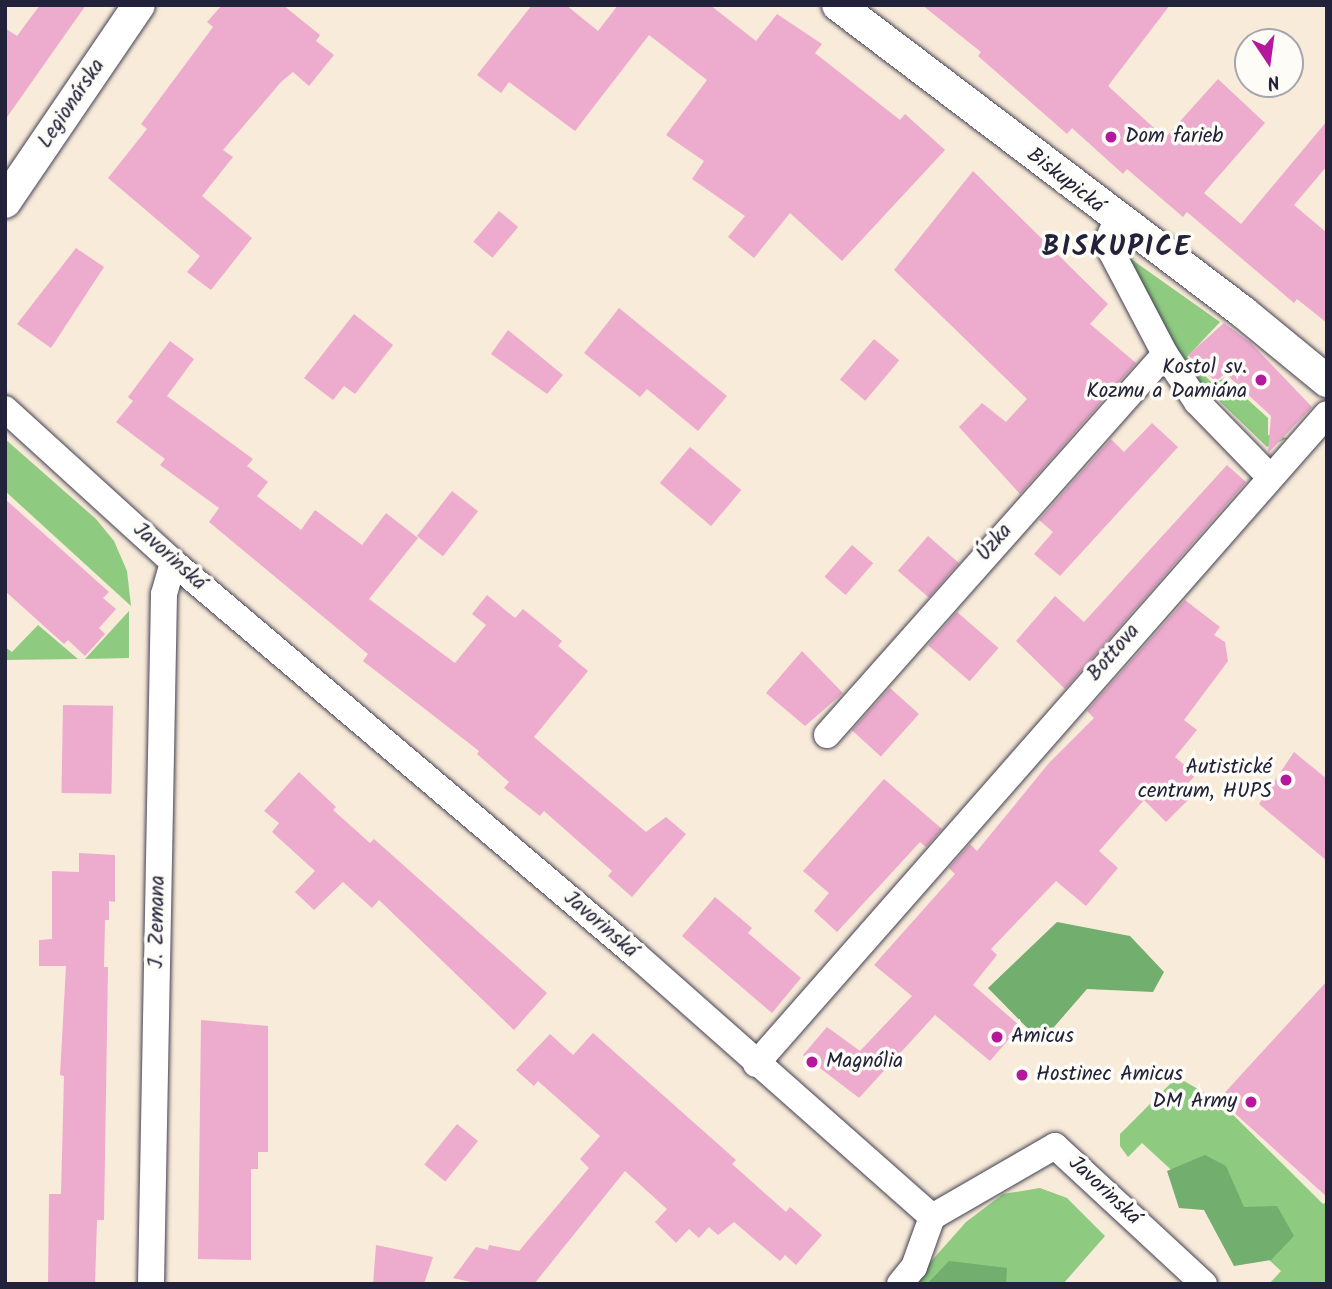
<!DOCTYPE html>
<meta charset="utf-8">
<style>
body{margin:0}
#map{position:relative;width:1332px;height:1289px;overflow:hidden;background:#f9ebd9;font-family:Kalam,sans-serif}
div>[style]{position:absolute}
.green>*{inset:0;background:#8eca7f}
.forest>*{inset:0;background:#72ae6e}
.building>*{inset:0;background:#edabcd;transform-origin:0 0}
.roads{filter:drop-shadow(0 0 2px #424053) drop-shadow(0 0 2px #424053)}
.minor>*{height:26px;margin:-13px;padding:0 13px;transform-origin:13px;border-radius:13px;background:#fff}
.tertiary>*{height:32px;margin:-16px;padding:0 16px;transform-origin:16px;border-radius:16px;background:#fff}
.dots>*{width:19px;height:19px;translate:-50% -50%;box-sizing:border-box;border:4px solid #fdfcf7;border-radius:50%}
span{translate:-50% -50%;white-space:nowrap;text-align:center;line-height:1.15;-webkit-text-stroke:7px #fdfcf7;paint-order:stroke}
.street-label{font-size:21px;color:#22223b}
.poi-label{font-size:21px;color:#22223b}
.left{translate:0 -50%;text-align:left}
.right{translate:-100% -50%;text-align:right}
.district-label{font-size:28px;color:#22223b;font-weight:700;letter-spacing:2px}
.frame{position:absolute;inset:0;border:7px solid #22223b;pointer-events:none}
.north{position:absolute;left:1234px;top:28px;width:70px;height:70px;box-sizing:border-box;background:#fdfcf7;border:2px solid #a5a5ac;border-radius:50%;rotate:167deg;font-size:19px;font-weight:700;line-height:28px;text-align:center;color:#22223b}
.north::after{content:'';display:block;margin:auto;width:24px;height:32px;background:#b5179e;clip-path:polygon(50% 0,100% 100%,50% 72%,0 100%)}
</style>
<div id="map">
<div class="green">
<div style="clip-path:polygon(1114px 247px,1220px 322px,1187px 357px,1213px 384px,1224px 378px,1268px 418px,1268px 435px,1288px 438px,1267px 447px,1179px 362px)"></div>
<div style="clip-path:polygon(5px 439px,96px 519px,114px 541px,127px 571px,131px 606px,5px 491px)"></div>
<div style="clip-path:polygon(129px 611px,129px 658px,85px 659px)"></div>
<div style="clip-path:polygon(38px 625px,78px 659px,5px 660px,5px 647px,12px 652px)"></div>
<div style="clip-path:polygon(1177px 1077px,1219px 1101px,1323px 1204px,1327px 1202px,1327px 1284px,1269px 1284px,1281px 1271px,1142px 1143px,1128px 1157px,1120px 1146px,1120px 1134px)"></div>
<div style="clip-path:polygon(1040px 1188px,1067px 1198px,1105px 1236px,1063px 1284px,911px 1284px,966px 1222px,1003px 1194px)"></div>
</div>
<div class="forest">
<div style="clip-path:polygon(1057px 922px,1130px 936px,1164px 972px,1153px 992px,1087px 989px,1041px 1042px,988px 988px)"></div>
<div style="clip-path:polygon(1205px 1155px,1226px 1166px,1244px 1207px,1277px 1206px,1294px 1236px,1271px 1260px,1234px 1266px,1204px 1210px,1179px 1208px,1167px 1171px)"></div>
<div style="clip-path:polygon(949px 1261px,1007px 1268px,1006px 1284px,927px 1284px)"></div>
</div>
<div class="building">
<div style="clip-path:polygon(40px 5px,86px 5px,5px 120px,5px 28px,17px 36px)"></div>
<div style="clip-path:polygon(222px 5px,283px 5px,320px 35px,316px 41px,334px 55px,309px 86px,293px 72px,281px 82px,223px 150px,233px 157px,202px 196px,252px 238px,211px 290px,187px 272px,200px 256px,108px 178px,147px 129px,141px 124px,213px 27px,207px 22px)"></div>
<div style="clip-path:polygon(532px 5px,566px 5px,598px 31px,618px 5px,710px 5px,756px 41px,777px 14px,822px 44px,815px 53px,900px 120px,905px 114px,945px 150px,842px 261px,790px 213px,754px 258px,728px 237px,745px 216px,692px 179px,704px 161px,666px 135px,707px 80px,649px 35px,575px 131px,509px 82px,501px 93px,477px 75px)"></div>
<div style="clip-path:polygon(922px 5px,1170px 5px,1108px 86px,1165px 138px,1218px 79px,1265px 123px,1204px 193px,1241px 224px,1327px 121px,1327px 166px,1294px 205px,1327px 233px,1327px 323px,1297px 299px,1294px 303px,1187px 212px,1183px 217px,1127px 169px,1123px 174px,1072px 128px,1067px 134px,978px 56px,981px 52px)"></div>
<div style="clip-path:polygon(973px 171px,1108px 304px,1090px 324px,1136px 363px,1020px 494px,959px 427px,982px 403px,1006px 422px,1027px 399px,894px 270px)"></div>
<div style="left:499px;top:211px;width:25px;height:40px;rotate:40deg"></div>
<div style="clip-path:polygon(76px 248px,104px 267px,51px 348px,17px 324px)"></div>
<div style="clip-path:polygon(619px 308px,727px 396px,698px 431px,647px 389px,640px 397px,584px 353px)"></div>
<div style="clip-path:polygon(354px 314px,393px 345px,355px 394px,344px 386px,333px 400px,304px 378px)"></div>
<div style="clip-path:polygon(1224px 323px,1251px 343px,1312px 407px,1268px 453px,1271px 416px,1225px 373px,1216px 382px,1188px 355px)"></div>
<div style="clip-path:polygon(508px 330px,563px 375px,547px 394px,491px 354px)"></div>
<div style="left:874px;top:339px;width:33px;height:53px;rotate:40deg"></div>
<div style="clip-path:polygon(170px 341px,194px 359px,167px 396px,253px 459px,247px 466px,268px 482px,257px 496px,301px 530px,315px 510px,362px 545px,386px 513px,418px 538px,369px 599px,455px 663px,486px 625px,472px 614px,487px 595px,515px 618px,523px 609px,562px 641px,558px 646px,588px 671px,534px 737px,646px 832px,666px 817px,686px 834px,632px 897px,608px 876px,612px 871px,544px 811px,540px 816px,504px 788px,509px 782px,477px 754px,479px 751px,363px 661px,368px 654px,209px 522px,219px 508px,160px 465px,165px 459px,116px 422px,133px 401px,128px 397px)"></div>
<div style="clip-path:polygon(1152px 423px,1178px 447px,1060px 576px,1034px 554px,1053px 532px,1039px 520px,1111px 439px,1124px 452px)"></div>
<div style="left:690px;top:447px;width:67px;height:47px;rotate:40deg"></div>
<div style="clip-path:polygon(1227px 465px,1246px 482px,1065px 689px,1016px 641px,1055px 596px,1084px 622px)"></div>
<div style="left:452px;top:491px;width:33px;height:57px;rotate:38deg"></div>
<div style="clip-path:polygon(5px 499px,109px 592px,103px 598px,116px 609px,99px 628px,105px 634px,85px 656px,68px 640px,64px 644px,5px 591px)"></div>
<div style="left:928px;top:536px;width:41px;height:46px;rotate:41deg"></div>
<div style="left:852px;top:545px;width:28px;height:42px;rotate:41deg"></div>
<div style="clip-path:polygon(1185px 600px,1220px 627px,1214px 635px,1225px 642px,1228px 661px,1184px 720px,1197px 730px,1175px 757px,1196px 775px,1188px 783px,1197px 791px,1166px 822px,1144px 800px,1099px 851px,1118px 868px,1086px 906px,1056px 881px,991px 949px,997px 955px,973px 985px,1020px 1026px,990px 1061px,935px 1015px,859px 1098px,803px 1055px,827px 1027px,860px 1051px,912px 996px,874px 965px,955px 874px,949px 868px,970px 844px,977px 851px,1049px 763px,1094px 718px,1087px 711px)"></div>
<div style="left:957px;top:612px;width:55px;height:44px;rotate:41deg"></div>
<div style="clip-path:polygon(802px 651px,843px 693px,805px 726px,766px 693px)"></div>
<div style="left:890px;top:688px;width:39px;height:57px;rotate:42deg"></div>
<div style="left:63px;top:705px;width:50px;height:88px;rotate:1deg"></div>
<div style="clip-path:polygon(1294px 752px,1327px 779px,1327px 861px,1259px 804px)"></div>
<div style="clip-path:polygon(299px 772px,336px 807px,333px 810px,370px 843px,374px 839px,547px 993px,514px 1030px,379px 900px,372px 908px,343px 882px,314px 910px,295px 892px,315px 871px,272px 832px,279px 823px,264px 811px)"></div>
<div style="clip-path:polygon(884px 779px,942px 829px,926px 847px,920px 842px,837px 932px,814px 911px,829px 893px,803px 871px)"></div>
<div style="clip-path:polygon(79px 853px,115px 855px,115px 902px,109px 901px,109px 920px,105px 920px,104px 967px,108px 967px,104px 1220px,97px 1220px,95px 1284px,48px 1284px,49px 1194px,61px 1194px,64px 1076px,60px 1075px,66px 966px,39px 966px,39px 940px,52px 939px,52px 871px,79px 872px)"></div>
<div style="clip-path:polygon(715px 897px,752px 928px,748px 933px,801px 978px,772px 1013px,682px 936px)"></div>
<div style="clip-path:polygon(1327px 981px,1327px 1197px,1219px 1099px)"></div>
<div style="clip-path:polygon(201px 1020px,268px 1026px,268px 1152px,258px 1152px,258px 1169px,251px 1169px,251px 1260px,198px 1259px)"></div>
<div style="clip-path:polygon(593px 1033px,736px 1160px,732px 1164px,786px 1212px,790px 1207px,822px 1235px,796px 1265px,785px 1255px,780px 1261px,734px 1222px,718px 1235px,709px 1227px,699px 1238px,689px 1229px,676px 1243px,655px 1222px,667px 1209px,625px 1171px,534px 1284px,480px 1284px,453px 1278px,476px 1247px,488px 1250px,489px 1245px,519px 1251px,589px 1168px,580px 1159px,600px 1136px,538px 1081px,534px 1086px,516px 1070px,550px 1034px,573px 1055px)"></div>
<div style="left:457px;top:1124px;width:27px;height:52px;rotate:39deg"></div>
<div style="clip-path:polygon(376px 1245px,433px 1257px,424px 1284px,373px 1284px)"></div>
</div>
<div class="roads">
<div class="minor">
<div style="left:1117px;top:220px;width:20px;rotate:114deg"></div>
<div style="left:1109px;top:238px;width:15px;rotate:79deg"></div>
<div style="left:1112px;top:253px;width:114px;rotate:62.3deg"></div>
<div style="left:1165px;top:354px;width:58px;rotate:56.3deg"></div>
<div style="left:1197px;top:402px;width:103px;rotate:45.8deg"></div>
<div style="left:5px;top:409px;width:227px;rotate:42.3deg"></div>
<div style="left:173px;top:562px;width:607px;rotate:40.32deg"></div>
<div style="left:636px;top:955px;width:395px;rotate:41.5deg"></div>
<div style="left:932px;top:1217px;width:142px;rotate:-30deg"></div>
<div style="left:1055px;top:1146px;width:203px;rotate:42.8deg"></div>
<div style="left:827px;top:735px;width:509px;rotate:-48.42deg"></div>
<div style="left:756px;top:1064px;width:865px;rotate:-48.7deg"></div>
<div style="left:151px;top:1284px;width:690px;rotate:-88.92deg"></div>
<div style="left:164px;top:594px;width:33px;rotate:-74deg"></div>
<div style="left:900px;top:1284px;width:22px;rotate:-51deg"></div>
<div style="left:914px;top:1267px;width:53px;rotate:-70.2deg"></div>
</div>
<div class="tertiary">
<div style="left:838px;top:5px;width:508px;rotate:37.16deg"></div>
<div style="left:1243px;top:312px;width:109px;rotate:39.4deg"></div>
<div style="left:5px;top:202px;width:238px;rotate:-55.8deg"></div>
</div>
</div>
<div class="dots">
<div style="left:1111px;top:137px;background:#b5179e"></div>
<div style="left:1261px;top:380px;background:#b5179e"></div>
<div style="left:1286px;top:780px;background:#b5179e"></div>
<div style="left:997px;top:1037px;background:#b5179e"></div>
<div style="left:812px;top:1062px;background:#b5179e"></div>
<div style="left:1022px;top:1075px;background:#b5179e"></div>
<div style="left:1251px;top:1102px;background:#b5179e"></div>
</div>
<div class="street-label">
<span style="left:72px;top:104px;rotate:-56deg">Legionárska</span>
<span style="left:1065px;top:181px;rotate:38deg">Biskupická</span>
<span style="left:995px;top:543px;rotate:-49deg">Úzka</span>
<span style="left:169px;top:557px;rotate:42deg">Javorinská</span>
<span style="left:1114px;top:653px;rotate:-49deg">Bottova</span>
<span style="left:158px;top:922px;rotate:-89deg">J. Zemana</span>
<span style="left:600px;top:925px;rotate:41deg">Javorinská</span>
<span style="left:1104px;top:1191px;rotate:43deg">Javorinská</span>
</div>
<div class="poi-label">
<span class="left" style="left:1125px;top:137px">Dom farieb</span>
<span class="right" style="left:1247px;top:380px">Kostol sv.<br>Kozmu a Damiána</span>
<span class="right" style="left:1272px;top:780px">Autistické<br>centrum, HUPS</span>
<span class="left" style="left:1011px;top:1037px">Amicus</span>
<span class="left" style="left:826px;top:1062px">Magnólia</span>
<span class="left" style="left:1036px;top:1075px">Hostinec Amicus</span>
<span class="right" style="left:1237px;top:1102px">DM Army</span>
</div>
<div class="district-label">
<span style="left:1117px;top:248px">BISKUPICE</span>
</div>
<div class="frame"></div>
<div class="north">N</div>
</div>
